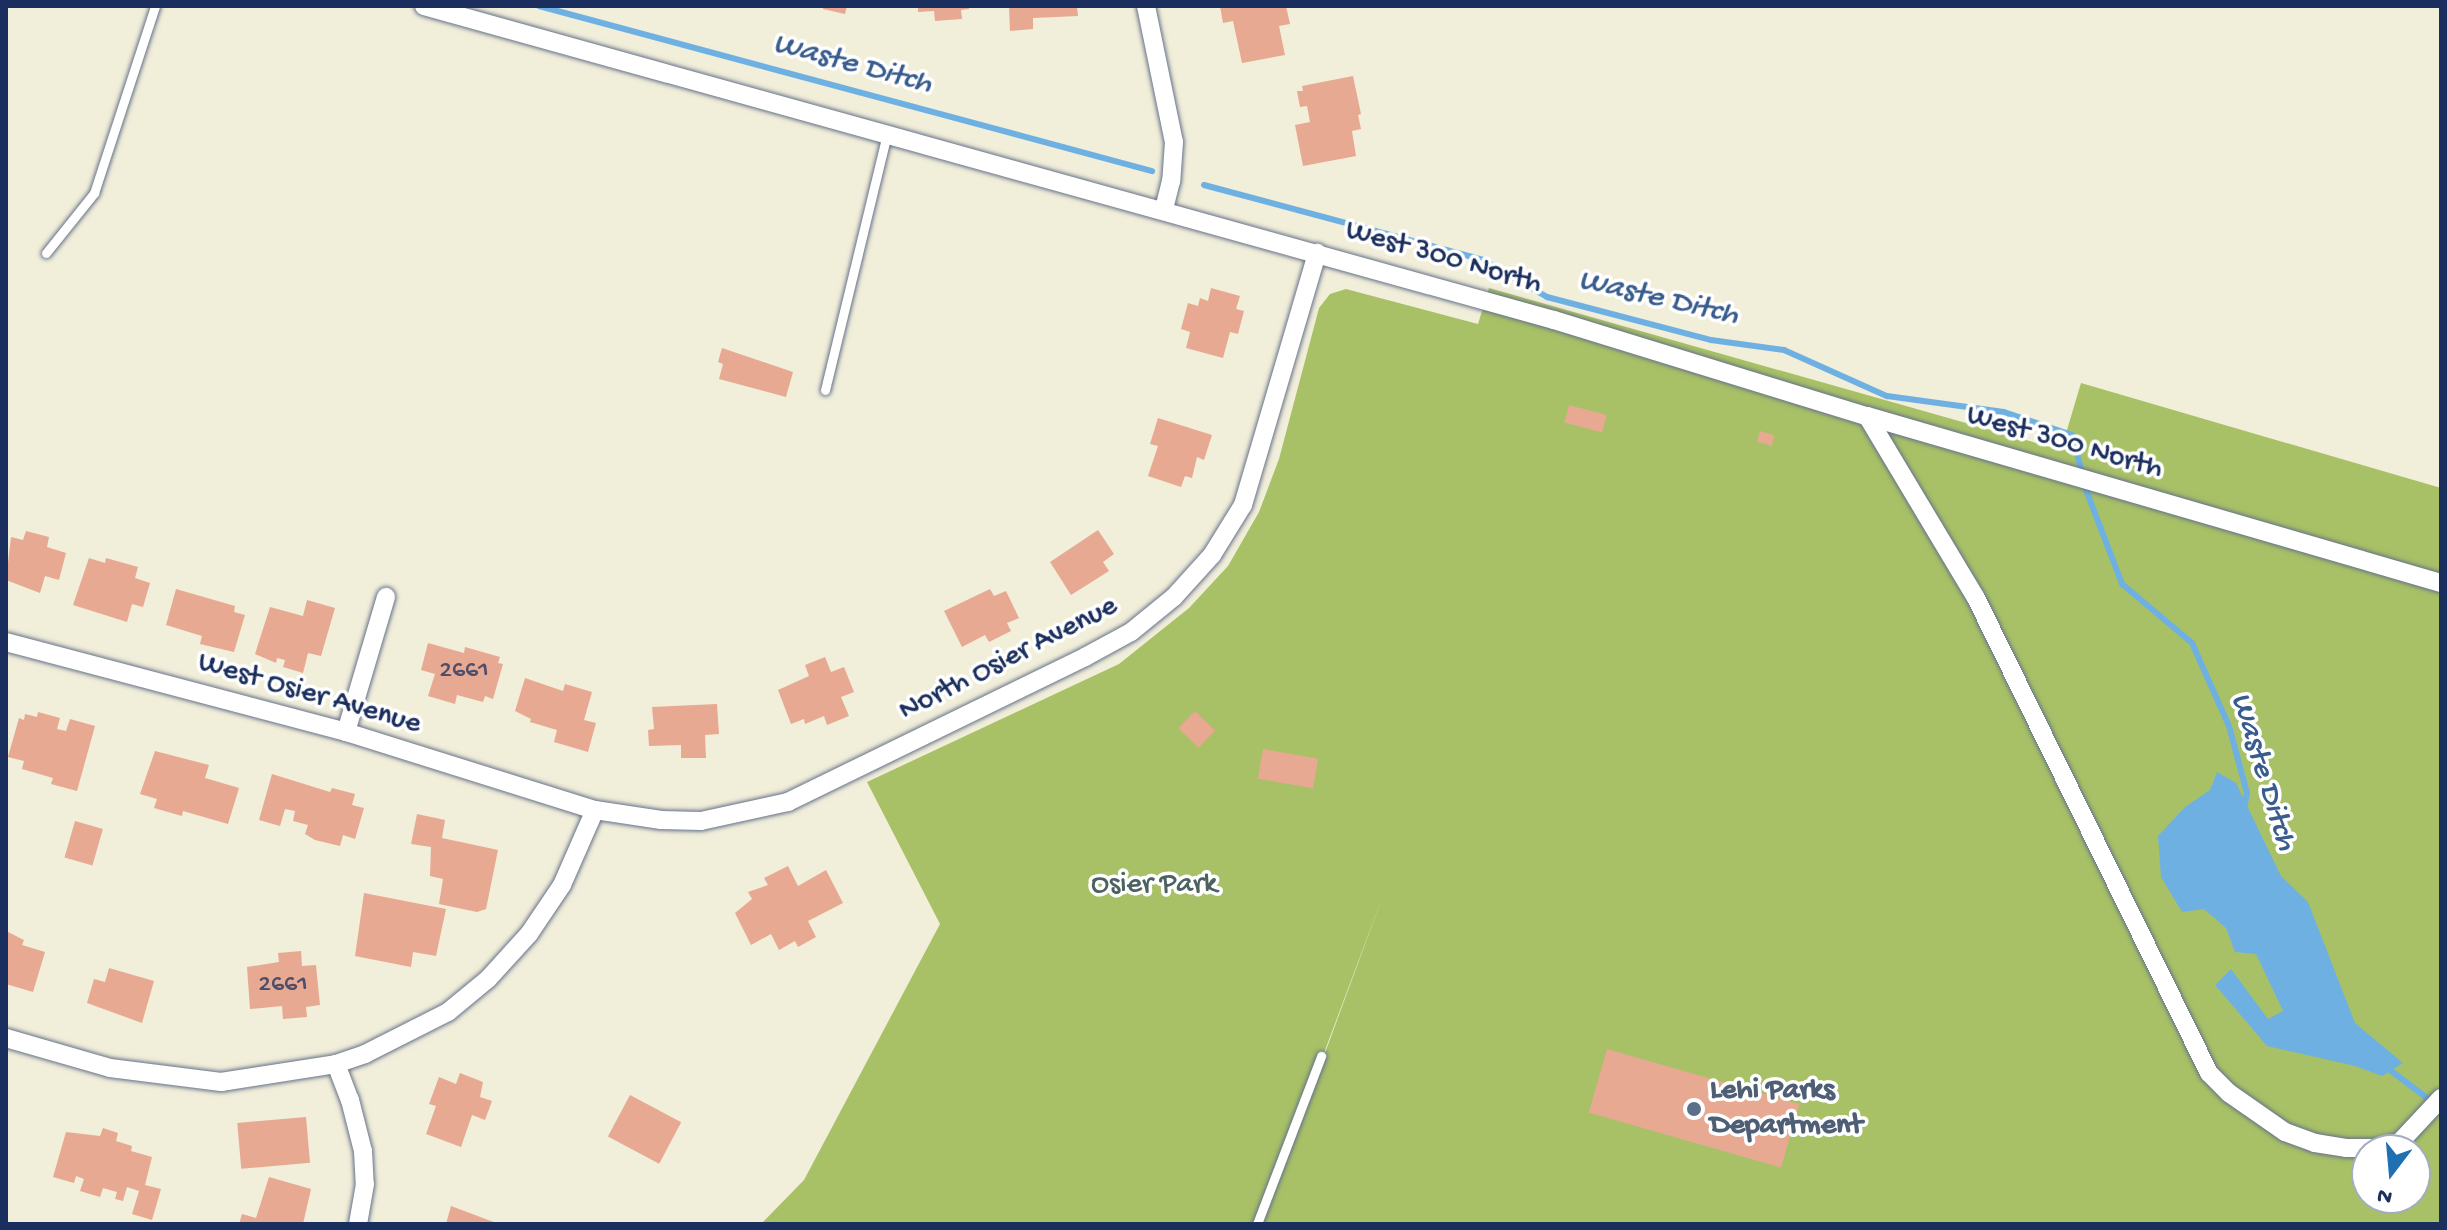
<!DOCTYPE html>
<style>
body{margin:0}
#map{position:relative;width:2447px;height:1230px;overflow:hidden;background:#f1eeda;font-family:"Gochi Hand",sans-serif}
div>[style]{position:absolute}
.green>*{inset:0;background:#a8c166}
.water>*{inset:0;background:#6fb0e3}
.stream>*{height:6px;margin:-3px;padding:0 3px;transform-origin:3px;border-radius:3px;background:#6fb0e3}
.building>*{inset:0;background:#e7a992;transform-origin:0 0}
.roads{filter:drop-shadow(0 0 2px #667289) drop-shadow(0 0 2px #667289)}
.service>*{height:9px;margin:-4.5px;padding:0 4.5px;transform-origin:4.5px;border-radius:4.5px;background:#fff}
.minor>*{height:18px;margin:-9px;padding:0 9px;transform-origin:9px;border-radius:9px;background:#fff}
.dots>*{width:22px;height:22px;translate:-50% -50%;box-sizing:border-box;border:4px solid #fff;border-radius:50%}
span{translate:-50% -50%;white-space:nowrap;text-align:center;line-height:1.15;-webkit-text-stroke:7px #fff;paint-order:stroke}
.number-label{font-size:26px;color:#4e4e6b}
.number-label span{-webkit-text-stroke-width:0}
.street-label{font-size:30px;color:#1b2f5e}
.park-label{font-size:30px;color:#4c6261}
.service-label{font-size:30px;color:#4e5e75;font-weight:700}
.left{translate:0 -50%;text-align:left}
.water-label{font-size:32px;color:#385c8d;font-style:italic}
.frame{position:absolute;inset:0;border:8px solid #1b2f5e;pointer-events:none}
.north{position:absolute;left:2351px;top:1134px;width:80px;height:80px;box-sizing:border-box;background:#fff;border:2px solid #a4acbf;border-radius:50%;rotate:196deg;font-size:22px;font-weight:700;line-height:32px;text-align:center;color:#1b2f5e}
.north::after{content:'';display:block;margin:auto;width:28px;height:36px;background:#1f6fb2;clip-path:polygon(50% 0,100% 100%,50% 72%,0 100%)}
</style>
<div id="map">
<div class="green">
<div style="clip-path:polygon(evenodd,1489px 288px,2061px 450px,2081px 383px,2441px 488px,2441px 1224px,1262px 1224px,1385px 890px,1260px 1224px,761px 1224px,804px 1180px,940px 924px,867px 782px,1119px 664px,1189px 608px,1228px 566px,1259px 512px,1279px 459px,1319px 308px,1330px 294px,1346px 289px,1478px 324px,1489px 288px,2367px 1150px,2415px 1150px,2415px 1198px,2367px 1198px,2367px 1150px)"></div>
</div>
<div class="water">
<div style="clip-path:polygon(2217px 772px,2236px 783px,2281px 876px,2308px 902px,2355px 1023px,2403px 1063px,2382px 1076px,2355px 1066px,2267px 1046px,2215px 985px,2231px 969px,2268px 1019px,2283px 1011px,2256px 954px,2235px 952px,2226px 928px,2204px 909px,2182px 912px,2161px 877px,2158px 836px,2185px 807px,2210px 790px)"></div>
</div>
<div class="stream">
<div style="left:539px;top:6px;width:635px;rotate:15.07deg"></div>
<div style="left:1204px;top:185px;width:289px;rotate:15deg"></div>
<div style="left:1483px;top:260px;width:74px;rotate:30deg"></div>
<div style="left:1547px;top:297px;width:170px;rotate:14.7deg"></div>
<div style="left:1711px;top:340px;width:74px;rotate:7.8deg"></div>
<div style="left:1784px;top:350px;width:113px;rotate:24.1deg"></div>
<div style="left:1887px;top:396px;width:118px;rotate:7.8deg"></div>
<div style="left:2004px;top:412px;width:72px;rotate:18.7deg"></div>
<div style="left:2072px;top:435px;width:35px;rotate:75deg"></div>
<div style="left:2086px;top:490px;width:101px;rotate:69deg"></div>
<div style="left:2122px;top:584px;width:92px;rotate:40.1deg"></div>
<div style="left:2192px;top:643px;width:91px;rotate:66deg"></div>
<div style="left:2229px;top:726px;width:69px;rotate:75deg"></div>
<div style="left:2247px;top:793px;width:16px;rotate:101deg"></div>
<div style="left:2386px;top:1067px;width:51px;rotate:37.1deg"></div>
</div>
<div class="building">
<div style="clip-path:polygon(823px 6px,847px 6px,845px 14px,823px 9px)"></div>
<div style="clip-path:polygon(918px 6px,969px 6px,969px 9px,961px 10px,962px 19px,935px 21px,934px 11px,918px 12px)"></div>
<div style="clip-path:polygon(1009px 6px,1077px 6px,1078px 16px,1033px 18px,1033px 29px,1010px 31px)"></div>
<div style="clip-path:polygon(1220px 6px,1286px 6px,1290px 24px,1279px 26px,1285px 55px,1242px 63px,1233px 21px,1223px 23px)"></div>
<div style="clip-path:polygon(1353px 76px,1361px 114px,1358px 115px,1361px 129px,1352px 131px,1356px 156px,1303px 166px,1295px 125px,1310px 122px,1307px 106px,1300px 107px,1297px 91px,1303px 91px,1302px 86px)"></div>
<div style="clip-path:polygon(1211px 288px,1240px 296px,1236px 309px,1244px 311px,1238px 334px,1230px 332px,1223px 358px,1186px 348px,1190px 332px,1181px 329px,1188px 303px,1198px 306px,1200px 298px,1208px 301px)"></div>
<div style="clip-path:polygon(722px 348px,793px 372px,786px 397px,719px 379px,723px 364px,718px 362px)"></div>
<div style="left:1569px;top:405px;width:39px;height:18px;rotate:15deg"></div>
<div style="clip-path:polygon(1158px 418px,1212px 435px,1204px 460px,1197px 457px,1192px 478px,1185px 476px,1181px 487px,1148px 476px,1158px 446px,1150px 444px)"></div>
<div style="left:1760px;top:431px;width:15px;height:11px;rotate:16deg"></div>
<div style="clip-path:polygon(1098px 530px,1114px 554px,1103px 562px,1109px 571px,1071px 595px,1050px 562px)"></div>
<div style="clip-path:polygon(26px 531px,49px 537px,47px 547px,66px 553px,59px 580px,45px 576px,40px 593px,6px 580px,11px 537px,23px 540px)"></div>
<div style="clip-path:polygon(89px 558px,105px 563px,106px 558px,138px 567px,135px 578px,150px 583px,143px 607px,132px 604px,127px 622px,73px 605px)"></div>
<div style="clip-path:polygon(176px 589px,235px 606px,234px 612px,245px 615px,234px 652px,200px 644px,202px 636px,166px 625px)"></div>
<div style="clip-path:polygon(990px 589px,994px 596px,1006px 591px,1019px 618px,1007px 623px,1011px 631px,989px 642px,985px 635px,962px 647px,944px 611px)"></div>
<div style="clip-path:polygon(307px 600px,335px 608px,321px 656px,308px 653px,303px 673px,283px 667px,285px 660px,277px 658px,276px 663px,255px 654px,270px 607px,303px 616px)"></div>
<div style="clip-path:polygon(428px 643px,464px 653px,465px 647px,500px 657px,498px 663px,503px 664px,493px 699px,485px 696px,483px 702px,457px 695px,455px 704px,428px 696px,435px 674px,421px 670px)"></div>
<div style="clip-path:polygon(825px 657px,831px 672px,844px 667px,854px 692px,841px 697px,849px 716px,827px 725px,824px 716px,805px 724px,804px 719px,791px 724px,778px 690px,809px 676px,805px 665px)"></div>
<div style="clip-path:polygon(525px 678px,563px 691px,565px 684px,592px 692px,584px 720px,596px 723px,588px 752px,554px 742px,557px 730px,530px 722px,531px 719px,515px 711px)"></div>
<div style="clip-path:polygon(717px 704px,719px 734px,705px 735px,706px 758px,681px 758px,681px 745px,649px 746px,648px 730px,654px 729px,652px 707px)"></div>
<div style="left:1195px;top:711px;width:28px;height:24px;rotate:44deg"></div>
<div style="clip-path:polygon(38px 712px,60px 718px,57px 729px,66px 731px,70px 719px,95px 726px,77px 791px,51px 784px,53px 778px,22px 769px,24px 761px,8px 757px,19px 718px,24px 720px,25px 714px,37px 717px)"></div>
<div style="left:1263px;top:749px;width:56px;height:30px;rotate:10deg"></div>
<div style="clip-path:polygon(155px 751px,209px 765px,205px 778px,239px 788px,228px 824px,183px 811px,182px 816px,154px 808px,157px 799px,140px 794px)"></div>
<div style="clip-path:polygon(272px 774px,330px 792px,332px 788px,355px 794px,352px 805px,364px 808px,355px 839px,343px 835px,340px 846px,315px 840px,305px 834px,308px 825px,293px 821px,295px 811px,285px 809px,280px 826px,259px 820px)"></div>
<div style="clip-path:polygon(417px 814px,445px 820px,442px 838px,498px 850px,486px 909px,477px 912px,439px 904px,443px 879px,430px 876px,431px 847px,411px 844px)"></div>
<div style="left:75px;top:821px;width:29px;height:38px;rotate:16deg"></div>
<div style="clip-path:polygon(788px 866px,798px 886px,826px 870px,843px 903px,808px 921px,816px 937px,798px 947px,795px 941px,779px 950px,771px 934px,751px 945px,735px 913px,752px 899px,748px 892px,768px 885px,764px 878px)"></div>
<div style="clip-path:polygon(364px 893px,446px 909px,436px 956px,413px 952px,411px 967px,355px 956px)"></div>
<div style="clip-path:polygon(6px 931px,24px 940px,22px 945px,45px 952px,33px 992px,6px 984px)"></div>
<div style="clip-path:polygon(301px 951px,302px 966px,316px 965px,320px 1005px,306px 1007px,307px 1017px,283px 1019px,282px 1006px,250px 1009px,247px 967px,279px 962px,278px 953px)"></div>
<div style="clip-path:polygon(109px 968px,154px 981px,142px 1023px,87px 1003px,94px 979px,105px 982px)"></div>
<div style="left:1607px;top:1049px;width:200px;height:66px;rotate:16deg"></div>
<div style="clip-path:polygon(460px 1073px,483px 1082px,480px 1097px,492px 1101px,485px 1120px,472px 1115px,461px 1147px,426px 1134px,436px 1106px,429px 1104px,439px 1077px,456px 1084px)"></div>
<div style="left:630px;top:1095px;width:58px;height:47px;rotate:28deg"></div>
<div style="left:306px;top:1117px;width:46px;height:69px;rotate:85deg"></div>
<div style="clip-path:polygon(103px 1128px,118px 1133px,116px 1141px,132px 1146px,131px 1151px,152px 1157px,145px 1185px,161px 1189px,152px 1220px,132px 1214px,139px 1191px,127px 1187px,123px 1201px,115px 1199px,117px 1192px,103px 1188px,100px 1197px,80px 1191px,84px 1179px,76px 1176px,74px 1183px,53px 1177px,66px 1132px,100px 1136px)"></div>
<div style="clip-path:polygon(269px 1177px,311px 1189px,303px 1224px,239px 1224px,242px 1214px,256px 1218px)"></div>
<div style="clip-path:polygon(451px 1206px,499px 1224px,446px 1224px)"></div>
</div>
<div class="roads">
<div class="service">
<div style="left:46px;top:253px;width:77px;rotate:-51.3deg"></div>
<div style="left:94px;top:193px;width:197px;rotate:-71.9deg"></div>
<div style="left:825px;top:390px;width:263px;rotate:-76.4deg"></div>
<div style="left:1257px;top:1224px;width:180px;rotate:-69.1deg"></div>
</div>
<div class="minor">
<div style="left:424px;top:6px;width:1173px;rotate:15.53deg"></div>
<div style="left:1554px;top:320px;width:327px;rotate:17.1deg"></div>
<div style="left:1867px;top:416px;width:598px;rotate:16.22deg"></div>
<div style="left:1146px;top:6px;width:139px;rotate:78.4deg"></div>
<div style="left:1174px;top:142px;width:39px;rotate:94deg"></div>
<div style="left:1171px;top:181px;width:30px;rotate:104deg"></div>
<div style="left:1867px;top:416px;width:212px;rotate:59.1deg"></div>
<div style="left:1976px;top:598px;width:529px;rotate:63.87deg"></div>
<div style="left:2209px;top:1073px;width:28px;rotate:45deg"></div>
<div style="left:2229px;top:1093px;width:68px;rotate:34.9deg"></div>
<div style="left:2285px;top:1132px;width:32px;rotate:20deg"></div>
<div style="left:2315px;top:1143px;width:31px;rotate:9deg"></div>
<div style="left:2346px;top:1148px;width:28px"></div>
<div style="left:2374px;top:1148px;width:27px;rotate:-13deg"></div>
<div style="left:2400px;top:1142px;width:60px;rotate:-47deg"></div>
<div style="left:6px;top:642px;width:352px;rotate:14.8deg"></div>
<div style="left:346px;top:732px;width:261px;rotate:17.4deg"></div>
<div style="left:595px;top:810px;width:67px;rotate:8.6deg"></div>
<div style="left:661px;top:820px;width:40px;rotate:1.4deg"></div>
<div style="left:701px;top:821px;width:89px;rotate:-12.3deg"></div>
<div style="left:788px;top:802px;width:331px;rotate:-26deg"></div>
<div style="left:1085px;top:657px;width:52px;rotate:-28.5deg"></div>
<div style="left:1131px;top:632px;width:55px;rotate:-39.1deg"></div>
<div style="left:1174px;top:597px;width:57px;rotate:-47.9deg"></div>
<div style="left:1212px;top:555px;width:59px;rotate:-58.2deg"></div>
<div style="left:1243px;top:505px;width:263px;rotate:-73.6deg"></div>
<div style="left:346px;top:732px;width:141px;rotate:-73.5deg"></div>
<div style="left:6px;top:1038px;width:108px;rotate:16.1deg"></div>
<div style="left:110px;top:1068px;width:112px;rotate:7.2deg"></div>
<div style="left:221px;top:1082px;width:116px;rotate:-8.9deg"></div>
<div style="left:336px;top:1064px;width:31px;rotate:-19deg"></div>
<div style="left:365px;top:1054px;width:93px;rotate:-26.8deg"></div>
<div style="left:448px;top:1012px;width:52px;rotate:-39.5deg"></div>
<div style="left:488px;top:979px;width:61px;rotate:-47.7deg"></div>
<div style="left:529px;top:934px;width:59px;rotate:-56deg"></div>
<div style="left:562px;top:885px;width:82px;rotate:-66.3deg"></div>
<div style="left:336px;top:1064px;width:39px;rotate:69deg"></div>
<div style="left:350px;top:1100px;width:53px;rotate:75.7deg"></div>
<div style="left:363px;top:1151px;width:33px;rotate:87deg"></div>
<div style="left:365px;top:1184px;width:41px;rotate:99.9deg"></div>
</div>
</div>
<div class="dots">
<div style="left:1694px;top:1109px;background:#5c6f8a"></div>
</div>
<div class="number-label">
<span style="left:464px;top:672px">2661</span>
<span style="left:283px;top:986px">2661</span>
</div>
<div class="street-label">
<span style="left:1443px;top:259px;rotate:16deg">West 300 North</span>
<span style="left:2064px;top:444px;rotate:16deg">West 300 North</span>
<span style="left:1009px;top:660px;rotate:-27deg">North Osier Avenue</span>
<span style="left:309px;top:695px;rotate:16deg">West Osier Avenue</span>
</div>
<div class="park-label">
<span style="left:1154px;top:886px">Osier Park</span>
</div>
<div class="service-label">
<span class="left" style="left:1710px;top:1109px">Lehi Parks<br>Department</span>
</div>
<div class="water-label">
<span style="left:852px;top:65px;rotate:15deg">Waste Ditch</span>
<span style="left:1658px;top:299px;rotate:13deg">Waste Ditch</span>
<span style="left:2262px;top:772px;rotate:73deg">Waste Ditch</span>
</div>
<div class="frame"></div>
<div class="north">N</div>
</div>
